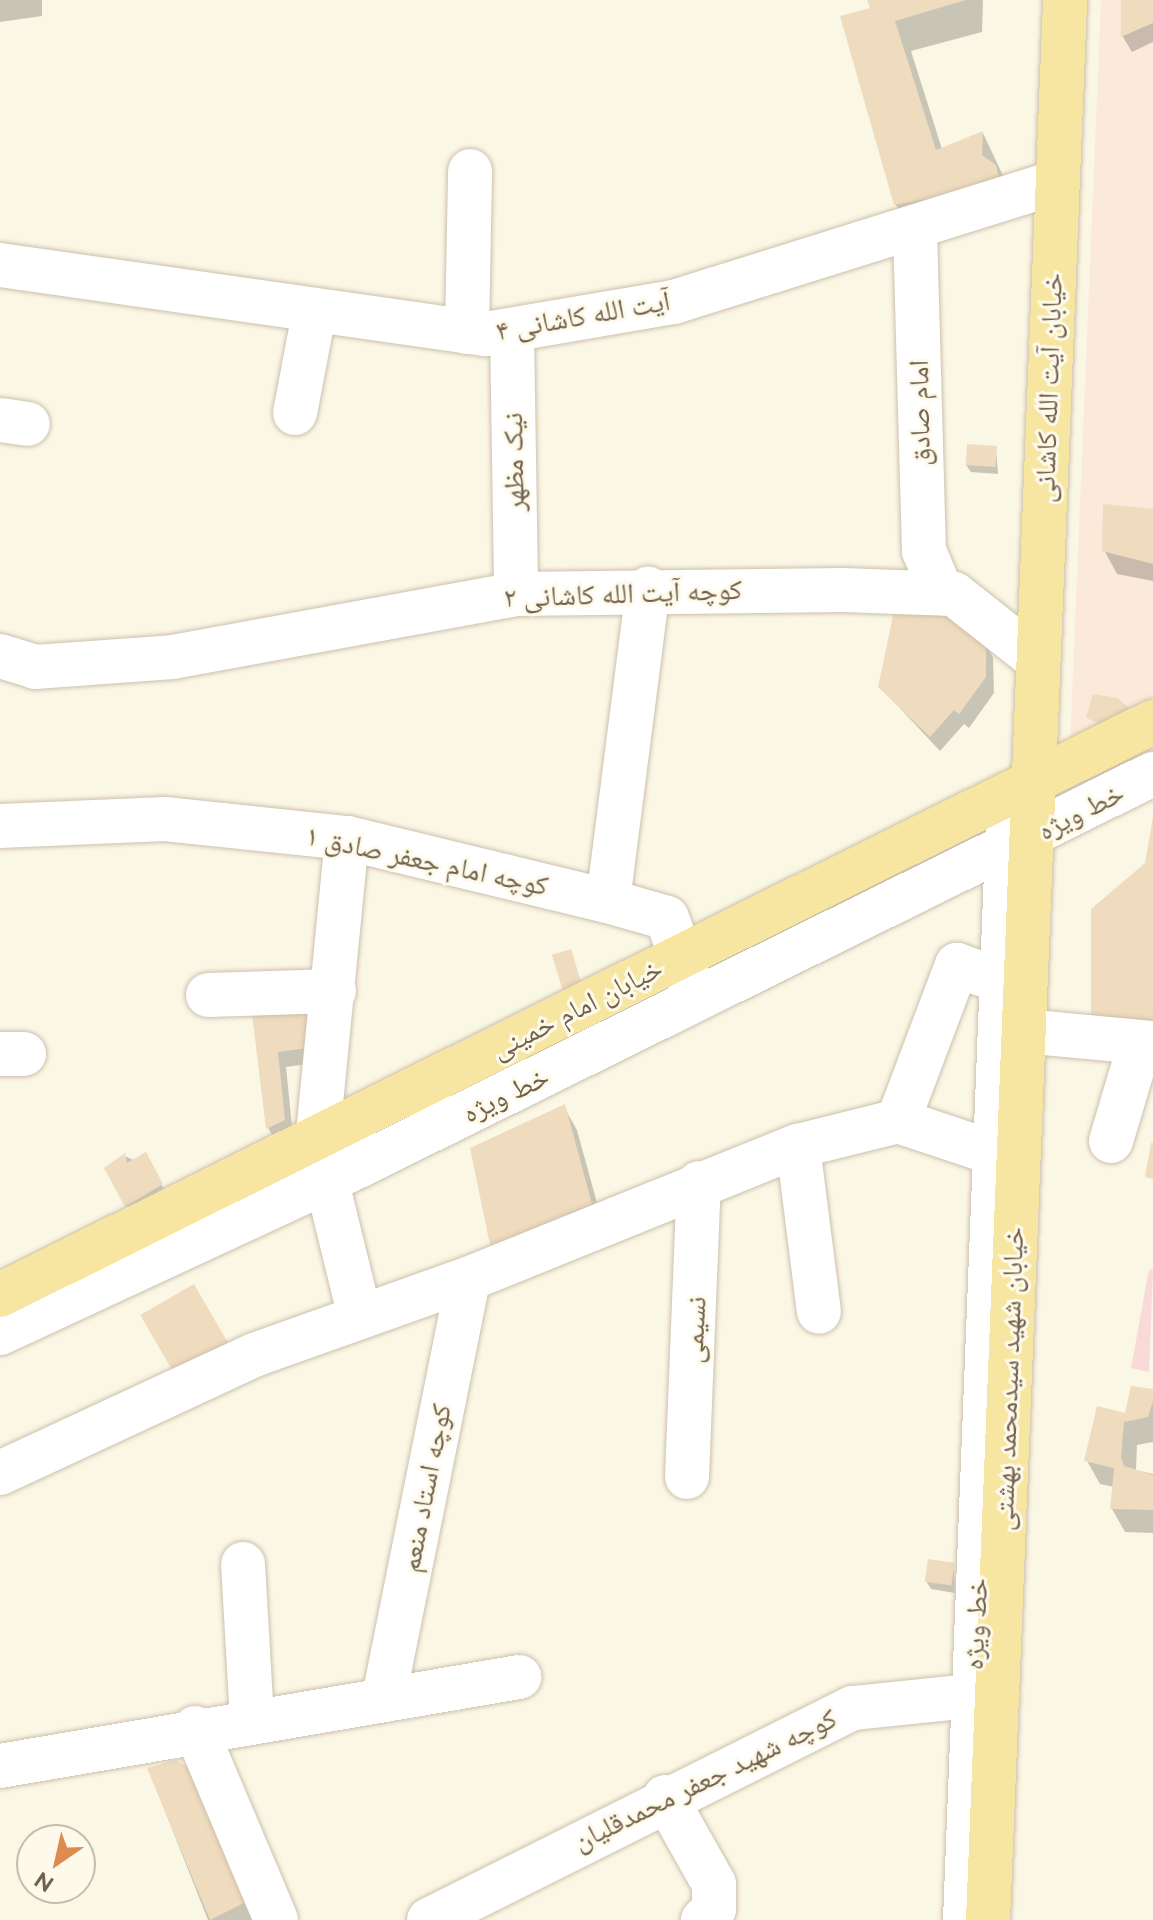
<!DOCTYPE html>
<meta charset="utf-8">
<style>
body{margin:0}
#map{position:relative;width:1153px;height:1920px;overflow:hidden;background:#fbf7e5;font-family:Raleway,"Noto Naskh Arabic",sans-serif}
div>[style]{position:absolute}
.commercial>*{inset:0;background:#fbead9}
.medical>*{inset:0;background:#f8dbd9}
.shadow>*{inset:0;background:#0003}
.building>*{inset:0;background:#efdbbe;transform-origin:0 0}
.roads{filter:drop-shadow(0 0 2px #ccc0ac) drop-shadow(0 0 2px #ccc0ac)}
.minor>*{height:44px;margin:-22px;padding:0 22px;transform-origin:22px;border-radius:22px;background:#fff}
.major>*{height:44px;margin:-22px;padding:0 22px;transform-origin:22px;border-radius:22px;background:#f6e6a1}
span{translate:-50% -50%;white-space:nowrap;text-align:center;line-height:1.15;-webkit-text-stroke:6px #fefaeb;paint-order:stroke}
.street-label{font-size:28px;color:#72614c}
.north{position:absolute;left:16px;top:1824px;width:80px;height:80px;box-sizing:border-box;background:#fefaeb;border:2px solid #c6bdab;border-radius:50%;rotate:214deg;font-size:22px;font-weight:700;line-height:32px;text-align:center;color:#72614c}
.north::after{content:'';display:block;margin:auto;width:28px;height:36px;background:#de8b51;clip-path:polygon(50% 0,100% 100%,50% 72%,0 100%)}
</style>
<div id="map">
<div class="commercial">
<div style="clip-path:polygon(1101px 0,1153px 0,1153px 704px,1070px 744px)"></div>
</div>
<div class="medical">
<div style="clip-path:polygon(1149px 1269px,1153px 1270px,1149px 1372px,1131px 1368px)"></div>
</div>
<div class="shadow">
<div style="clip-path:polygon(0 0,42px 0,42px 16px,0 22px)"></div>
<div style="clip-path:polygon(869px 0,983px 0,982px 32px,911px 51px,942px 149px,983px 133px,1013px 197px,913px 235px,896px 205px)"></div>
<div style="clip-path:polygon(1123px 0,1153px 0,1153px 42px,1132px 52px,1123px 37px)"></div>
<div style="clip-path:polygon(996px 448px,998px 474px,971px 472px,966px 465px)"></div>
<div style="clip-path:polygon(1153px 511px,1153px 581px,1117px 574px,1104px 550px)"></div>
<div style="clip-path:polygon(984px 641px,993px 657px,994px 693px,969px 728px,964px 724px,940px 751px,880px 687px)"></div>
<div style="clip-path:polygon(253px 1008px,322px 1062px,286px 1067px,293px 1136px,277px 1143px,268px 1128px)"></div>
<div style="clip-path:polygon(564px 1107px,577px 1130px,605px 1232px,472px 1149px)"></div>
<div style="clip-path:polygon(125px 1156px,154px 1170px,170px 1201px,136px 1221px,127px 1206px)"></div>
<div style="clip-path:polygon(1153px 1391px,1153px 1442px,1137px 1445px,1136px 1470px,1153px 1474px,1153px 1533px,1125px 1532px,1112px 1509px,1114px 1487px,1100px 1484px,1087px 1461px)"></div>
<div style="clip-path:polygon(954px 1565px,955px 1593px,931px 1589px,926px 1581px)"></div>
<div style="clip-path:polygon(157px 1791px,262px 1920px,208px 1920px)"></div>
</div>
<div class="building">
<div style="clip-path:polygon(867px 0,966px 0,895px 21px,936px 150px,983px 131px,982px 155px,996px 165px,1001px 186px,894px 205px,840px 16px,870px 8px)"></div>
<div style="clip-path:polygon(1121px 0,1153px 0,1153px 23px,1121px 37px)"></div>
<div style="left:967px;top:444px;width:30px;height:21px;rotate:4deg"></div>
<div style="clip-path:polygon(1103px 504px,1153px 509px,1153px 564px,1102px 551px)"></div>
<div style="clip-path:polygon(948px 609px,986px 639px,986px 677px,959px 714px,954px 710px,930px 737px,878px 687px,894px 611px)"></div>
<div style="clip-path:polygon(1093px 694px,1117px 698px,1134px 712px,1105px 728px,1086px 717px)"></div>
<div style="clip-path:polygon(1153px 817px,1153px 1033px,1091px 1025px,1091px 909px,1145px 863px)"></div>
<div style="left:571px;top:949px;width:45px;height:20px;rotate:73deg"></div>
<div style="clip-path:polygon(308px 1000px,314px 1047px,278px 1052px,285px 1120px,266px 1129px,251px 1006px)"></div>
<div style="clip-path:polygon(565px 1104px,593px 1208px,491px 1250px,470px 1148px)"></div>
<div style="clip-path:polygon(1151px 1143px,1153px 1143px,1153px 1179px,1145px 1177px)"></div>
<div style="clip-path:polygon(146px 1152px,163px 1184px,125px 1207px,104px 1168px,125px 1153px,127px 1163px)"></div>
<div style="left:194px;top:1284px;width:79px;height:62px;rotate:60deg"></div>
<div style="clip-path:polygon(1131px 1386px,1153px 1389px,1153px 1401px,1148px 1417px,1124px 1422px,1121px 1458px,1124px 1466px,1153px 1475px,1153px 1510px,1110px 1509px,1114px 1468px,1084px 1461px,1097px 1406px,1125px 1413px)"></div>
<div style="left:928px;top:1559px;width:27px;height:23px;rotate:8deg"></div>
<div style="clip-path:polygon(176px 1760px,202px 1775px,258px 1896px,210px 1920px,147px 1768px)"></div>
</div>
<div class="roads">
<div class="minor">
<div style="left:915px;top:230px;width:321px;rotate:88.4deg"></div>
<div style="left:924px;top:551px;width:46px;rotate:66.8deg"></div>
<div style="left:0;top:265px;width:491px;rotate:8.1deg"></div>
<div style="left:486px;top:334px;width:191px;rotate:-9.7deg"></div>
<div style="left:674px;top:302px;width:401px;rotate:-17.4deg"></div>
<div style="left:512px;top:330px;width:264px;rotate:89.1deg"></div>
<div style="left:467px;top:332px;width:161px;rotate:-88.9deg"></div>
<div style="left:295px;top:413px;width:102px;rotate:-79.2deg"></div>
<div style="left:0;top:420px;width:28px;rotate:8deg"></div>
<div style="left:0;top:656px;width:37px;rotate:17deg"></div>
<div style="left:35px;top:667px;width:138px;rotate:-4.1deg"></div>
<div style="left:173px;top:657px;width:349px;rotate:-10.4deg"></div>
<div style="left:516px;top:594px;width:327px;rotate:-0.7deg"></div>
<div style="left:843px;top:590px;width:111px;rotate:2.1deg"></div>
<div style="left:954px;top:594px;width:107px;rotate:38.2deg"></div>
<div style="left:0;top:826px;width:165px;rotate:-2.4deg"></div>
<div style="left:165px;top:819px;width:183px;rotate:6deg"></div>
<div style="left:347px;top:838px;width:268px;rotate:13.6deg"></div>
<div style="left:608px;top:901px;width:61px;rotate:16.1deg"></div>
<div style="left:667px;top:918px;width:80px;rotate:70.2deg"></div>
<div style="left:347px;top:838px;width:305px;rotate:95.6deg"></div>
<div style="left:317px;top:1142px;width:180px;rotate:76.2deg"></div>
<div style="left:608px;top:901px;width:315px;rotate:-82.7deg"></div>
<div style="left:208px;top:995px;width:126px;rotate:-1.8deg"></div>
<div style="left:1023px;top:1031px;width:131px;rotate:5.3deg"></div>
<div style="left:0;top:1054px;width:24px"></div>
<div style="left:898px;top:1121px;width:167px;rotate:-69.3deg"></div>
<div style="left:957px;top:965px;width:72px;rotate:20.2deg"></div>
<div style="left:1111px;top:1141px;width:101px;rotate:-73.4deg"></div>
<div style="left:798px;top:1146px;width:167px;rotate:82.8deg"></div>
<div style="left:0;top:1333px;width:364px;rotate:-24.9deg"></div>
<div style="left:330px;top:1180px;width:918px;rotate:-26.26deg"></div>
<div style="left:0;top:1473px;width:280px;rotate:-24.9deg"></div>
<div style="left:254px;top:1355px;width:227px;rotate:-19.6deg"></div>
<div style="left:468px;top:1279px;width:356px;rotate:-22deg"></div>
<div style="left:798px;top:1146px;width:103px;rotate:-14deg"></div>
<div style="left:898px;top:1121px;width:126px;rotate:18.4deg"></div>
<div style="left:687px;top:1477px;width:294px;rotate:-87.7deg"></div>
<div style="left:243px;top:1564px;width:155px;rotate:86.7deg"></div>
<div style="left:384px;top:1697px;width:426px;rotate:-78.6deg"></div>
<div style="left:195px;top:1728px;width:208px;rotate:67.1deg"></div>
<div style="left:0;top:1766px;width:527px;rotate:-9.73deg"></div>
<div style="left:665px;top:1797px;width:100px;rotate:60.6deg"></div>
<div style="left:714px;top:1884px;width:25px;rotate:90deg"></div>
<div style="left:714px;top:1909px;width:16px;rotate:135deg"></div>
<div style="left:429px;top:1920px;width:474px;rotate:-26.6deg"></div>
<div style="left:853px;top:1708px;width:145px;rotate:-5.9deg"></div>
<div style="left:965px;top:1920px;width:1098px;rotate:-87.76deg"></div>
</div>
<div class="major">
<div style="left:0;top:1295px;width:1288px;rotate:-26.43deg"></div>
<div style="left:988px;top:1920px;width:1922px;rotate:-87.7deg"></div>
</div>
</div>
<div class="street-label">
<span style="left:583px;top:316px;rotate:-10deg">آیت الله کاشانی ۴</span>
<span style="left:1049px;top:388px;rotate:-88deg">خیابان آیت الله کاشانی</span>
<span style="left:920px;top:413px;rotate:-91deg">امام صادق</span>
<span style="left:514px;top:462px;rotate:-91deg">نیک مظهر</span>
<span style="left:623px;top:594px;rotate:-2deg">کوچه آیت الله کاشانی ۲</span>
<span style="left:1081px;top:812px;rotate:-27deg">خط ویژه</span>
<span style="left:427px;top:861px;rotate:12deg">کوچه امام جعفر صادق ۱</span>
<span style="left:577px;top:1009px;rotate:-27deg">خیابان امام خمینی</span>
<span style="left:506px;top:1095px;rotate:-26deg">خط ویژه</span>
<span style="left:695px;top:1330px;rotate:-87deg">نسیمی</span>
<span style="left:1009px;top:1379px;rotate:-88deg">خیابان شهید سیدمحمد بهشتی</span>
<span style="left:426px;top:1488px;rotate:-79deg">کوچه استاد منعم</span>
<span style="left:976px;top:1624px;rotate:-87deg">خط ویژه</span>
<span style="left:705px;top:1780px;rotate:-26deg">کوچه شهید جعفر محمدقلیان</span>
</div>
<div class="north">N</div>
</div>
